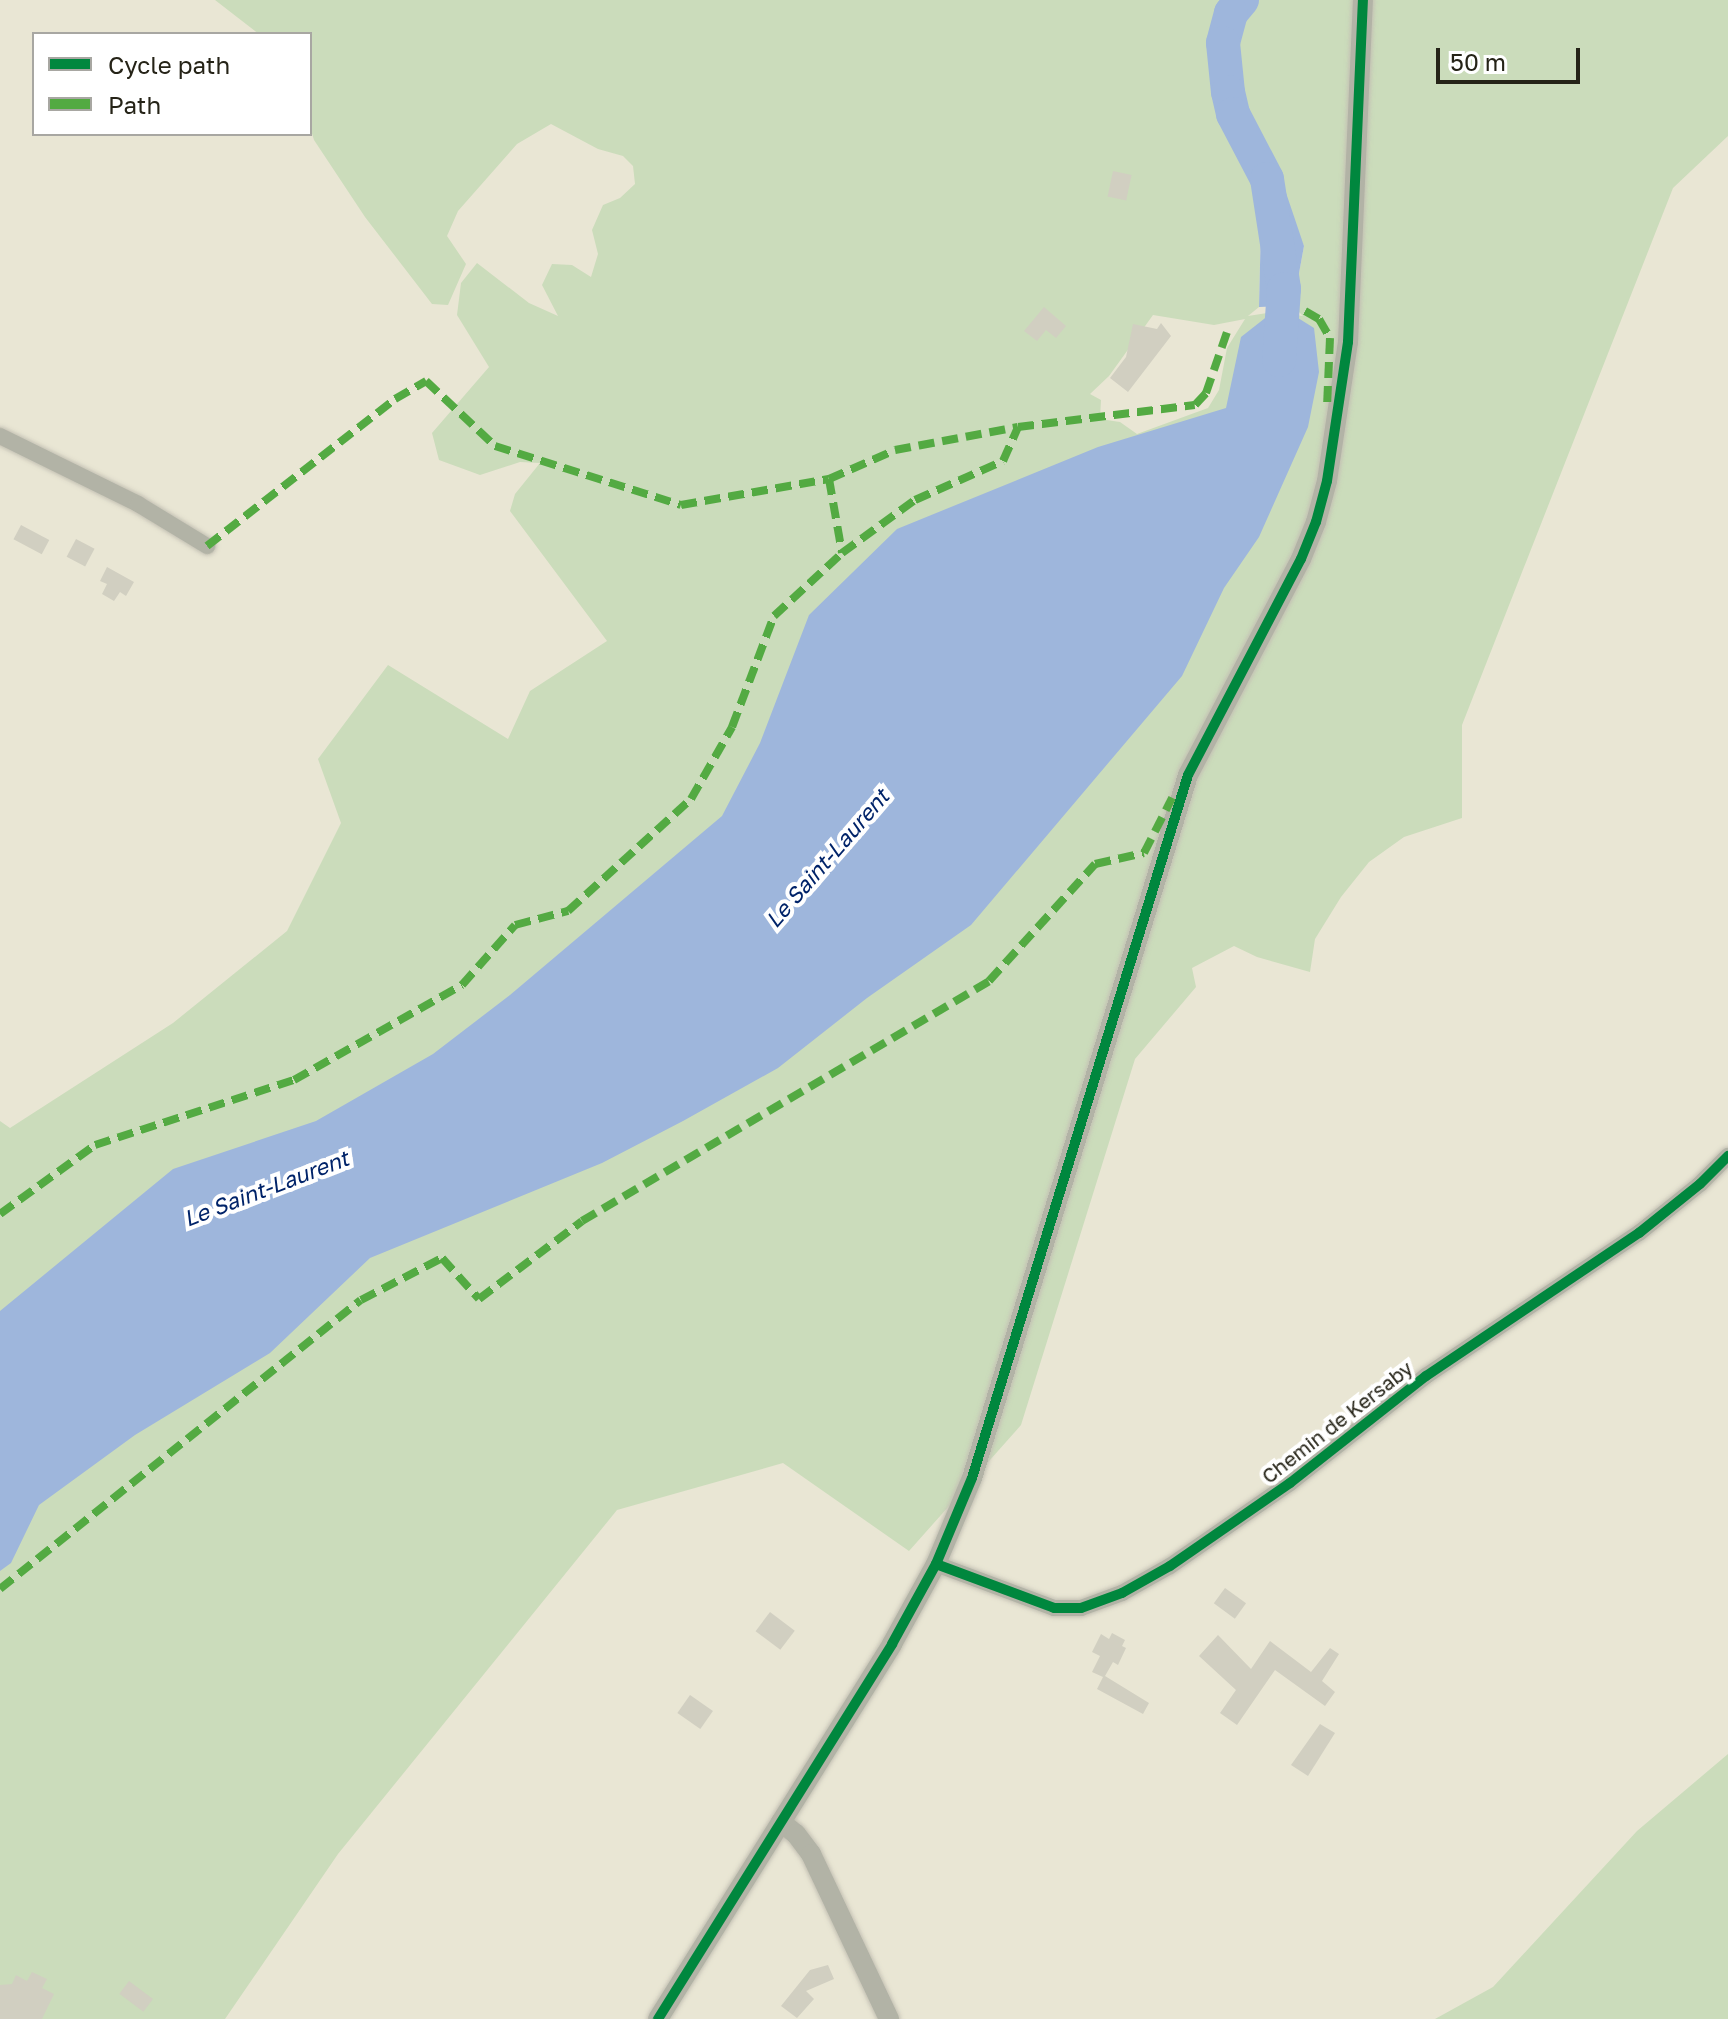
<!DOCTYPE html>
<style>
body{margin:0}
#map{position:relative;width:1728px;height:2019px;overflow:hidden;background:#e9e6d4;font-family:"Golos Text",sans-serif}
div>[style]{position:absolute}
.green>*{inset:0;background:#cbdcbb}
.water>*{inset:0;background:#9eb6dc}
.river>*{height:34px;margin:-17px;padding:0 17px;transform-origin:17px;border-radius:17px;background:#9eb6dc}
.building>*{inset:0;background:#d1cfc1;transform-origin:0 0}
.roads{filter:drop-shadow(0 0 2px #c4c1b4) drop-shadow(0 0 2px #c4c1b4)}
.minor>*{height:16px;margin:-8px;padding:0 8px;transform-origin:8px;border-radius:8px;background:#b2b3a6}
.tertiary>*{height:20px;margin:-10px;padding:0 10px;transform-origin:10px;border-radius:10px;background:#b2b3a6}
.quiet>*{height:8px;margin-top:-4px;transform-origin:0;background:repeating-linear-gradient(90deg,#53aa42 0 16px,transparent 0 24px)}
.cycleway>*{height:10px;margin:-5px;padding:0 5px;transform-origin:5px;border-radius:5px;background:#00873e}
span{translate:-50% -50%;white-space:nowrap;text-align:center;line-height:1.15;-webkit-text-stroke:8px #fff;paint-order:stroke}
.street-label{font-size:20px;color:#252317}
.water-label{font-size:22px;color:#002369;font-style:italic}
.legend{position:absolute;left:32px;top:32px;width:280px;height:104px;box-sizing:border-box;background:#fff;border:2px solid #a8a7a2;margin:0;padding:10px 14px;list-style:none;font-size:24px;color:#252317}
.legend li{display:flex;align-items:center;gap:16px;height:40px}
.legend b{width:40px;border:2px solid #a8a7a2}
.scale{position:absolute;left:1436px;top:48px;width:144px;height:36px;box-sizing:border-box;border:4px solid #252317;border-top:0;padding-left:10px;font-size:24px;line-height:28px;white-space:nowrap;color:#252317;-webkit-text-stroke:6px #fff;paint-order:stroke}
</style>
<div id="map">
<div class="green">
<div style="clip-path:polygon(evenodd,215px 0,1728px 0,1728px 136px,1673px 188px,1462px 725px,1462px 818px,1404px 837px,1369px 862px,1341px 897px,1315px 939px,1310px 972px,1257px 957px,1234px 946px,1192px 968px,1196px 987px,1135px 1059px,1021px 1425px,909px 1551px,783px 1463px,617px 1510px,338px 1854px,225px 2019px,0 2019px,0 1121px,10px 1128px,173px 1023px,287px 931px,341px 823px,318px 759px,388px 665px,508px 739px,530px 691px,607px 641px,510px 511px,515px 494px,540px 463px,520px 462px,480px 475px,439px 460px,432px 433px,489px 367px,457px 315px,461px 283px,477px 263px,529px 303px,558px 316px,542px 285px,552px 264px,572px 265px,591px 277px,598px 254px,592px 230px,603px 205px,620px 198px,635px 184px,633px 166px,623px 156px,598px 149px,551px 124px,517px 144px,458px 211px,447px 236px,466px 264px,448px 305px,432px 304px,365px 217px,314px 140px,310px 127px,310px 34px,259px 34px,215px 0,1254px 193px,1294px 224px,1304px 246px,1293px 306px,1303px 316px,1274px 312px,1248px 316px,1259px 307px,1261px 224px,1254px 193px,215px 0,1153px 315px,1214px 325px,1245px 319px,1227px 348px,1219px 390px,1208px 408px,1137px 434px,1120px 422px,1100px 419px,1101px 400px,1090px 394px,1109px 376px,1153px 315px)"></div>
<div style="clip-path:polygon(1728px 1754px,1728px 2019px,1435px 2019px,1493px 1987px,1637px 1831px)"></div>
</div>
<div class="water">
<div style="clip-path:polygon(1272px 174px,1281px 178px,1304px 246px,1293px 306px,1259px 307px,1261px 224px,1254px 194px,1256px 183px)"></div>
<div style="clip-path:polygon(1269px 315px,1298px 318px,1314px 328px,1319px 372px,1308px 427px,1259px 537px,1224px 588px,1182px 676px,971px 925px,867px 998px,778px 1068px,683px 1121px,602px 1163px,370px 1258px,270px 1353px,135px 1435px,39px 1505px,11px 1563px,0 1571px,0 1311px,173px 1169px,316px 1121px,433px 1054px,510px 995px,722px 816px,760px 743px,809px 615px,897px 529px,1098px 447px,1226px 408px,1241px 337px)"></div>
</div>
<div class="river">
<div style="left:1242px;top:0;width:17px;rotate:130deg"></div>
<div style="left:1231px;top:13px;width:31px;rotate:105deg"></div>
<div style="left:1223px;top:43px;width:49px;rotate:84.2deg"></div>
<div style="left:1228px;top:92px;width:23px;rotate:77deg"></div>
<div style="left:1233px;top:114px;width:73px;rotate:62.4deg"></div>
<div style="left:1267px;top:179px;width:111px;rotate:81.2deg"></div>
<div style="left:1284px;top:289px;width:71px;rotate:94deg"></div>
</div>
<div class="building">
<div style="left:1113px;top:171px;width:19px;height:26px;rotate:12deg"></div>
<div style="clip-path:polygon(1044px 307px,1066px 326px,1056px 338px,1046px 330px,1037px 341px,1024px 331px)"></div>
<div style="clip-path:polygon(1161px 323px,1171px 336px,1128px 392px,1110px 378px,1126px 357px,1133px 324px,1157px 329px)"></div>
<div style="left:21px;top:525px;width:32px;height:16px;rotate:28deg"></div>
<div style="left:76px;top:539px;width:21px;height:20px;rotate:28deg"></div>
<div style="clip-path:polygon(107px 567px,134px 582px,126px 596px,120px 592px,114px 601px,102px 594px,107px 584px,100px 581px)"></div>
<div style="left:1225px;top:1588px;width:26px;height:19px;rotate:36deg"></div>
<div style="left:770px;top:1612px;width:31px;height:24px;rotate:37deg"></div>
<div style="clip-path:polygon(1112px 1633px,1125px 1640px,1122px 1646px,1126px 1648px,1118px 1665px,1113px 1662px,1105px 1676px,1149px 1703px,1143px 1714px,1097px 1689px,1103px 1677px,1092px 1672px,1100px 1656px,1092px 1652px,1101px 1634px,1109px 1639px)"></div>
<div style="clip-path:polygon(1218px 1635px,1251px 1669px,1270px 1641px,1311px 1672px,1330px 1648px,1339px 1654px,1322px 1681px,1335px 1692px,1325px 1706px,1275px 1670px,1237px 1725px,1220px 1713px,1236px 1690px,1199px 1656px)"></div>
<div style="left:690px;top:1695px;width:28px;height:22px;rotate:35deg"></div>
<div style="clip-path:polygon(1320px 1724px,1335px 1733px,1308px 1776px,1291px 1765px)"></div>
<div style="clip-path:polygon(828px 1965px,834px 1979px,806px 1991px,814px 1999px,797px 2018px,781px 2006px,810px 1970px)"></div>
<div style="clip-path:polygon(32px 1972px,47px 1979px,42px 1988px,54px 1994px,42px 2019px,0 2019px,0 1985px,12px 1984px,16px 1975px,27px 1981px)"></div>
<div style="left:129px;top:1981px;width:30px;height:16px;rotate:37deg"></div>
</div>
<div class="roads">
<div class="minor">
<div style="left:0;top:436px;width:154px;rotate:26.2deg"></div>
<div style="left:138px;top:504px;width:81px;rotate:31.3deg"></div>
<div style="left:936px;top:1564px;width:126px;rotate:20.4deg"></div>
<div style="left:1054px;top:1608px;width:27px"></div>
<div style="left:1081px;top:1608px;width:44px;rotate:-20.1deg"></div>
<div style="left:1122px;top:1593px;width:55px;rotate:-29.4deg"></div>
<div style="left:1170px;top:1566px;width:146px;rotate:-34.7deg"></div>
<div style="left:1290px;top:1483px;width:173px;rotate:-38.2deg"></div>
<div style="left:1426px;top:1376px;width:257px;rotate:-33.9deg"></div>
<div style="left:1639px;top:1233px;width:78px;rotate:-38.8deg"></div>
<div style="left:1700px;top:1184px;width:40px;rotate:-45deg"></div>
</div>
<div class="tertiary">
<div style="left:781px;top:1822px;width:19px;rotate:39deg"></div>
<div style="left:796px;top:1834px;width:25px;rotate:53deg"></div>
<div style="left:811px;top:1854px;width:183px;rotate:64.7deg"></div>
<div style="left:658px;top:2019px;width:442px;rotate:-58deg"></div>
<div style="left:892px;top:1644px;width:91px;rotate:-61.2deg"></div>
<div style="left:936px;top:1564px;width:93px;rotate:-67.3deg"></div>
<div style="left:972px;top:1478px;width:735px;rotate:-72.92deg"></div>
<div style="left:1188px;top:775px;width:244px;rotate:-62.4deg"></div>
<div style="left:1301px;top:559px;width:40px;rotate:-68deg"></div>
<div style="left:1316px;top:522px;width:42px;rotate:-75deg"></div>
<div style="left:1327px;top:481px;width:141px;rotate:-81.4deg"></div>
<div style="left:1348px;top:342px;width:342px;rotate:-87.5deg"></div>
</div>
</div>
<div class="quiet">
<div style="left:1305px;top:311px;width:16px;rotate:30deg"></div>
<div style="left:1319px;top:319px;width:22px;rotate:60deg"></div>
<div style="left:1330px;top:338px;width:68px;rotate:92.5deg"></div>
<div style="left:829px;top:479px;width:75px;rotate:80deg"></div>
<div style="left:207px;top:546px;width:239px;rotate:-38deg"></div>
<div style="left:395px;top:399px;width:36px;rotate:-30deg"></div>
<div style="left:426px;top:381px;width:95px;rotate:43.3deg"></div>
<div style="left:495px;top:446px;width:195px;rotate:17.6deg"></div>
<div style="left:681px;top:505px;width:150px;rotate:-10deg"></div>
<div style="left:829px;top:479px;width:72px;rotate:-23.7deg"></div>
<div style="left:895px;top:450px;width:125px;rotate:-10.6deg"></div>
<div style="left:0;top:1214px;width:117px;rotate:-36deg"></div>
<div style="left:95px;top:1145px;width:209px;rotate:-18.1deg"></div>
<div style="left:294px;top:1080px;width:193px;rotate:-29.5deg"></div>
<div style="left:462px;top:985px;width:80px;rotate:-48.5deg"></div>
<div style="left:515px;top:925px;width:55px;rotate:-14.8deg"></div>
<div style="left:568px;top:911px;width:166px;rotate:-42.3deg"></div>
<div style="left:691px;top:799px;width:83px;rotate:-60.3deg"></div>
<div style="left:732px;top:727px;width:119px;rotate:-69.3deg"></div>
<div style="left:774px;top:616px;width:93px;rotate:-42.8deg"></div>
<div style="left:842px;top:553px;width:90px;rotate:-36deg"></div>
<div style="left:915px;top:500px;width:96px;rotate:-23.9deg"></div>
<div style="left:1003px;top:461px;width:37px;rotate:-66deg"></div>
<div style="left:1018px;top:427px;width:178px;rotate:-7.1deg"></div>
<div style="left:1195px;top:405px;width:16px;rotate:-47deg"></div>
<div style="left:1206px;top:393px;width:68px;rotate:-71deg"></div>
<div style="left:0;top:1589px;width:462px;rotate:-38.7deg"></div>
<div style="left:361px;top:1300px;width:91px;rotate:-27.4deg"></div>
<div style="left:442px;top:1258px;width:55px;rotate:47.9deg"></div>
<div style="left:479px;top:1299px;width:129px;rotate:-37.1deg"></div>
<div style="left:582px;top:1221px;width:472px;rotate:-30.5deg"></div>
<div style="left:989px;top:981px;width:158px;rotate:-47.8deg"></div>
<div style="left:1095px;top:864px;width:50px;rotate:-12.7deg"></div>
<div style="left:1144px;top:853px;width:62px;rotate:-63deg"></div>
</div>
<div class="cycleway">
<div style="left:936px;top:1564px;width:126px;rotate:20.4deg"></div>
<div style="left:1054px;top:1608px;width:27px"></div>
<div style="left:1081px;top:1608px;width:44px;rotate:-20.1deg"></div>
<div style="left:1122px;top:1593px;width:55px;rotate:-29.4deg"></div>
<div style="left:1170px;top:1566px;width:146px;rotate:-34.7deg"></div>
<div style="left:1290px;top:1483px;width:173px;rotate:-38.2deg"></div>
<div style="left:1426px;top:1376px;width:257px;rotate:-33.9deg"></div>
<div style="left:1639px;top:1233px;width:78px;rotate:-38.8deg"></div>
<div style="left:1700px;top:1184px;width:40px;rotate:-45deg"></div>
<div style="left:658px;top:2019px;width:442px;rotate:-58deg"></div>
<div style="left:892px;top:1644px;width:91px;rotate:-61.2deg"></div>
<div style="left:936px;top:1564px;width:93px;rotate:-67.3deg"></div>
<div style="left:972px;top:1478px;width:735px;rotate:-72.92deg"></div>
<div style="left:1188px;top:775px;width:244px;rotate:-62.4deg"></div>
<div style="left:1301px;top:559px;width:40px;rotate:-68deg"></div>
<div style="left:1316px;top:522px;width:42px;rotate:-75deg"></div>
<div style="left:1327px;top:481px;width:141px;rotate:-81.4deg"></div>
<div style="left:1348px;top:342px;width:342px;rotate:-87.5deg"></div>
</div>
<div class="street-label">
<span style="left:1337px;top:1422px;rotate:-38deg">Chemin de Kersaby</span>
</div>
<div class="water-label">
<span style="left:827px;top:858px;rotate:-49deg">Le Saint-Laurent</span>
<span style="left:266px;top:1188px;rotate:-21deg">Le Saint-Laurent</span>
</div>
<ul class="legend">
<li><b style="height:10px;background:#00873e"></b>Cycle path</li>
<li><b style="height:10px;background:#53aa42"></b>Path</li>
</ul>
<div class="scale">50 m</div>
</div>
